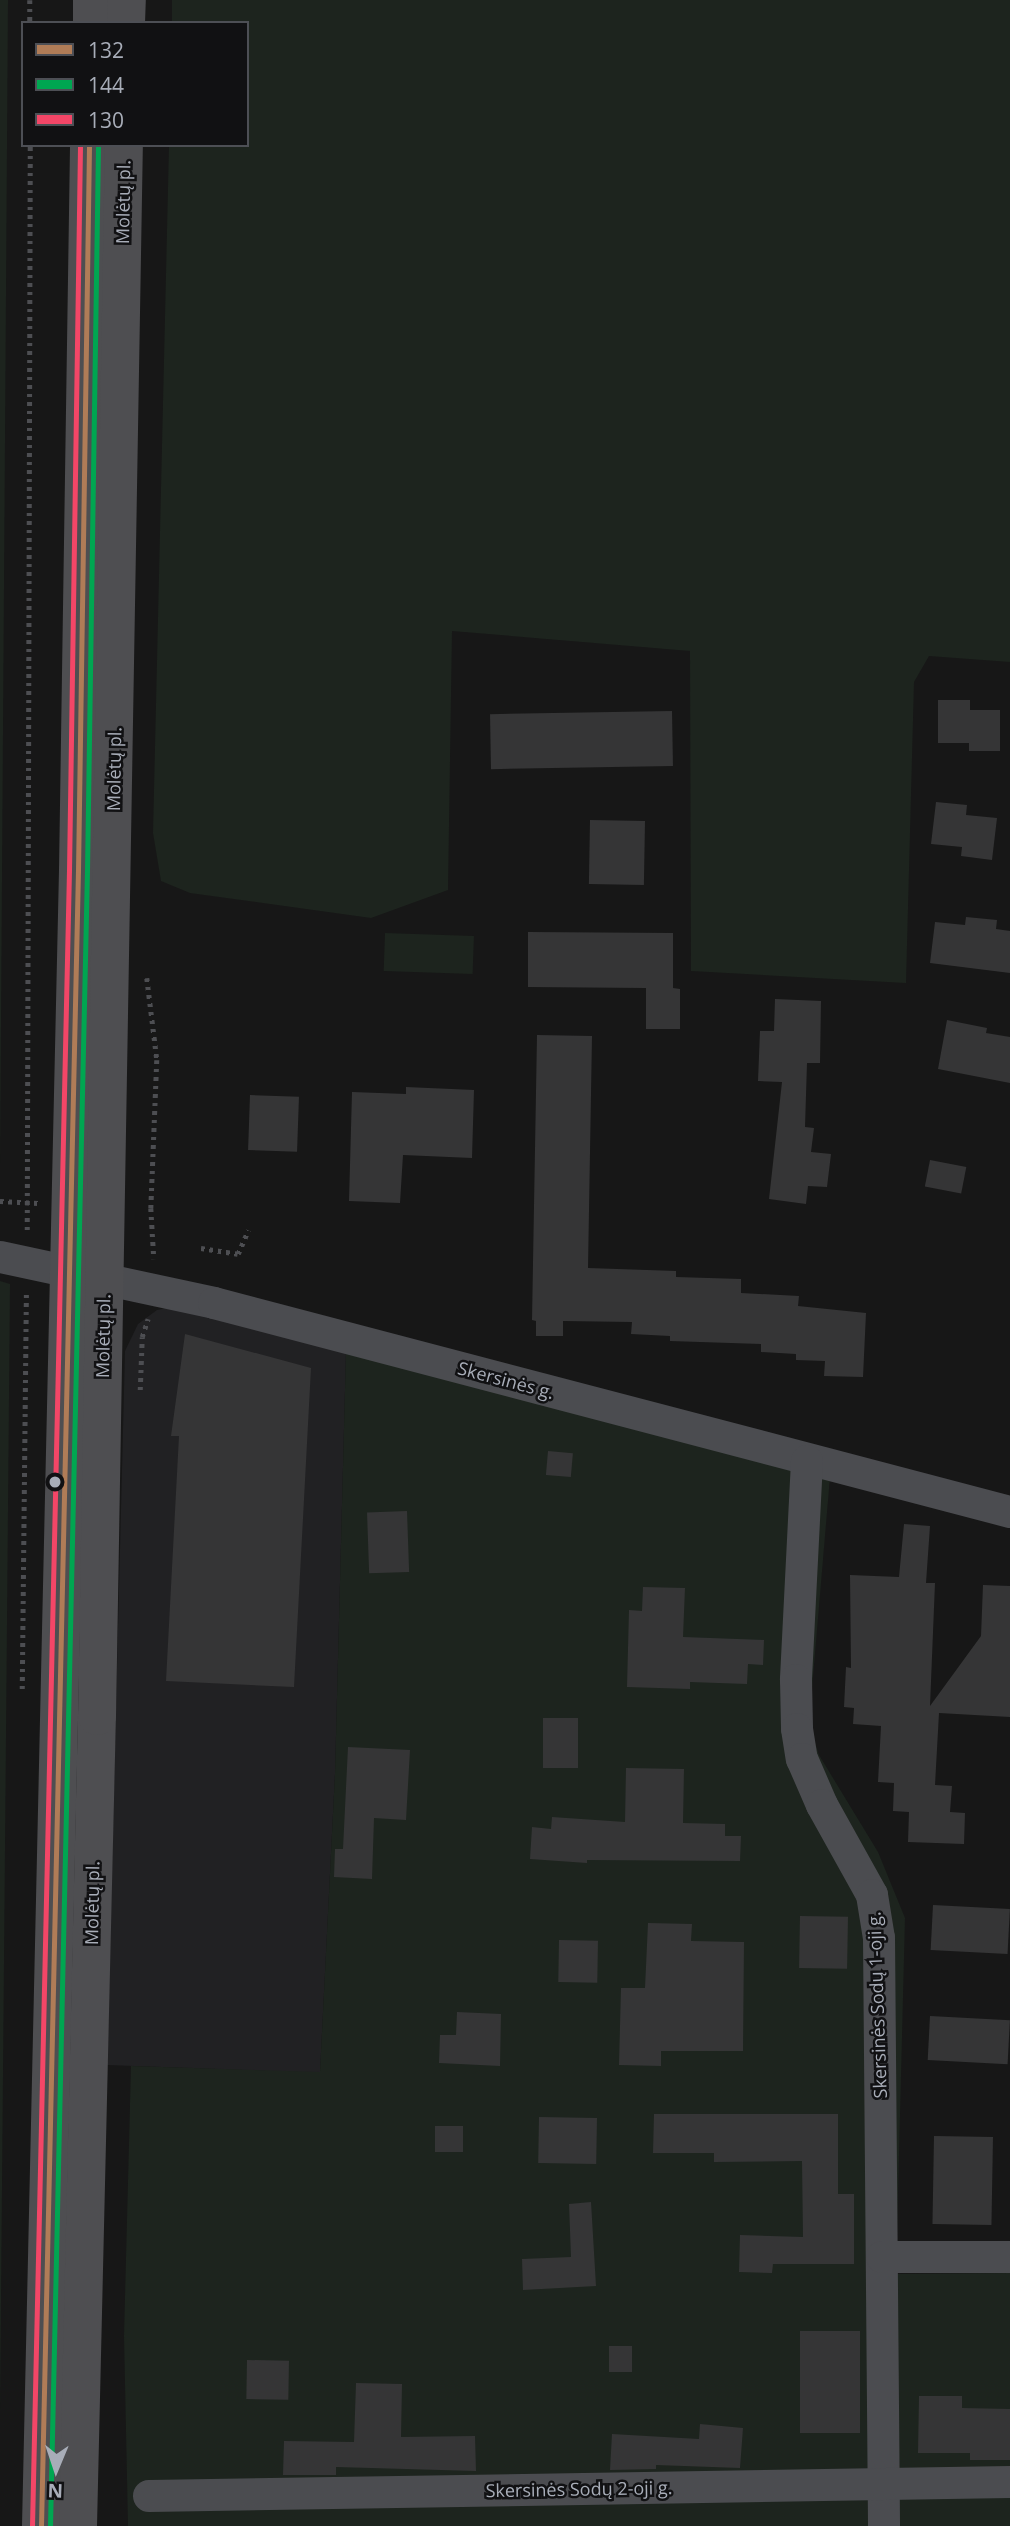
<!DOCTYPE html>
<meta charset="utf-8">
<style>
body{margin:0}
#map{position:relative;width:1010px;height:2526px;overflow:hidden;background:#171717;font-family:"Open Sans",sans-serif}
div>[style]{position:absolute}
.built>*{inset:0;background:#212123}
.green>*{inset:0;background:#1d241e;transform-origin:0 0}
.building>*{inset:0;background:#353536;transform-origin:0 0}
.path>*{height:4.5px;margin-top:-2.25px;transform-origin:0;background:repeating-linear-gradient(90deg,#4d4e52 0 3.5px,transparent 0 8.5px)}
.street>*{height:32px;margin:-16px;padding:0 16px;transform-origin:16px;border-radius:16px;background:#4b4c50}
.highway>*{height:38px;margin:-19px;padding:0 19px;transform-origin:19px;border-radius:19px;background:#4e4e51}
.bus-1>*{height:5px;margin:-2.5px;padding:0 2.5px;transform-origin:2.5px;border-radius:2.5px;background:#b07c57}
.bus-2>*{height:5px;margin:-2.5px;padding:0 2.5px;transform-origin:2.5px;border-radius:2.5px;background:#00a651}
.bus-3>*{height:5px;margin:-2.5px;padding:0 2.5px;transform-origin:2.5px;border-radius:2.5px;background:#f34667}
.dots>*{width:19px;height:19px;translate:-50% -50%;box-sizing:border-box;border:4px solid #111113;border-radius:50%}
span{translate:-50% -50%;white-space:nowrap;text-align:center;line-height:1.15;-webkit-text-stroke:5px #111113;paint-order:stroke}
.street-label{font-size:18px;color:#a8adb8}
.legend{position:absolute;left:21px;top:21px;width:228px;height:126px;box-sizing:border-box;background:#111113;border:2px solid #4d4f55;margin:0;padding:9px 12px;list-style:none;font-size:21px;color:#a8adb8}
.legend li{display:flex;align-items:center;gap:14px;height:35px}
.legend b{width:35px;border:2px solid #4d4f55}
.north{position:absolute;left:21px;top:2435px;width:70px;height:70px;-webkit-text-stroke:5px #111113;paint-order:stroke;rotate:182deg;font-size:19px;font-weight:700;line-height:28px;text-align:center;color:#a8adb8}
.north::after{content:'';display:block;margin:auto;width:24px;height:32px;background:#a8adb8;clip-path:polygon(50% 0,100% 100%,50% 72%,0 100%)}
</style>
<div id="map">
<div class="built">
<div style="clip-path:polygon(171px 1307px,346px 1352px,335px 1774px,320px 2073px,107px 2065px,125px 1351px,138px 1324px,157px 1310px)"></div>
</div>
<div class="green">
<div style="clip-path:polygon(0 0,8px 0,0 1170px)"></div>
<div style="clip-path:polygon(172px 0,1010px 0,1010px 662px,929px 656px,914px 682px,906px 983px,691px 971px,690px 651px,452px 631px,448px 890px,371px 918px,190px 893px,161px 881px,153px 833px,169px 145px,247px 145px,247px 23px,172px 23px)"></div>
<div style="left:385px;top:933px;width:89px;height:38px;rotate:2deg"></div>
<div style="clip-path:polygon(0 1281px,10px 1284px,0 2413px)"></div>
<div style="clip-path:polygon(346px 1352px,830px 1477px,809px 1724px,819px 1755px,878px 1852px,905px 1918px,896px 2274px,1010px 2273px,1010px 2526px,128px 2526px,124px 2336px,131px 2066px,320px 2072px,335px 1774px)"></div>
</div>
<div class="building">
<div style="clip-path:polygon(938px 700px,970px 700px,970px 710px,1000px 710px,1000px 751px,969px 751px,969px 743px,938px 743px)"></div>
<div style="left:672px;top:711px;width:55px;height:182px;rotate:89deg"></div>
<div style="clip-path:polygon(936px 802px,967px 805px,966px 815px,997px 818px,992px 860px,961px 856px,962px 847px,931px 844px)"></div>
<div style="left:645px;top:821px;width:64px;height:55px;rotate:91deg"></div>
<div style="clip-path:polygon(966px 917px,997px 920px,996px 929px,1010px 931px,1010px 973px,930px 963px,935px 922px,965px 925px)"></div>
<div style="clip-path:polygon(528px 932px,673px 933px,673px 988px,680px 989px,680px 1029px,646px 1029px,646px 988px,528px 987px)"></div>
<div style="clip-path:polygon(775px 999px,821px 1001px,820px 1063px,807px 1063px,805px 1127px,814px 1128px,811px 1152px,831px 1154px,827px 1187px,808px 1186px,806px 1204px,769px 1199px,782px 1082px,758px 1081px,760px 1031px,774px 1031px)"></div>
<div style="clip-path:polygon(947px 1020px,987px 1028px,986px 1033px,1010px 1037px,1010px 1083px,938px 1069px)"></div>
<div style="clip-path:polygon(537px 1035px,592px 1036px,588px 1268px,676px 1271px,676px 1277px,741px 1279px,741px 1293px,799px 1296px,798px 1306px,866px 1313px,863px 1377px,824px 1376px,825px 1361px,796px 1360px,796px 1354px,761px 1352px,761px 1344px,670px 1341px,670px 1336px,631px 1334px,632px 1322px,563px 1321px,563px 1336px,536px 1336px,536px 1321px,532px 1320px)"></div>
<div style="clip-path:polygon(406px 1087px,474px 1090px,472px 1158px,403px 1155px,400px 1203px,349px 1201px,352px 1092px,406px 1094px)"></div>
<div style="left:250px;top:1095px;width:49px;height:55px;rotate:2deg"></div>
<div style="left:930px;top:1160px;width:37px;height:27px;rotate:11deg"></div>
<div style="clip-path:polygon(185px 1334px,311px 1368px,294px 1687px,166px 1681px,179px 1436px,171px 1436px)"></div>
<div style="left:548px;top:1451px;width:25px;height:24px;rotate:5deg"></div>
<div style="left:407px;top:1511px;width:61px;height:40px;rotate:88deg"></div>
<div style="clip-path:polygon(904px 1524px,930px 1526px,926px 1583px,935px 1583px,930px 1706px,981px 1636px,983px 1585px,1010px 1586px,1010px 1717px,939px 1713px,935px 1785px,952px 1786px,950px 1812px,965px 1813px,964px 1844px,908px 1842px,909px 1812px,893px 1811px,894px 1783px,878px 1782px,881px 1726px,853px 1724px,854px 1708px,844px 1707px,846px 1667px,851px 1668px,850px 1575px,899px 1577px)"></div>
<div style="clip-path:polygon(643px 1587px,685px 1588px,683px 1637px,764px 1640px,763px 1665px,748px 1664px,747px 1684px,690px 1682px,690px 1689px,627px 1687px,629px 1610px,642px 1611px)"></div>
<div style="left:543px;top:1718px;width:35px;height:50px"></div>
<div style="clip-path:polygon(348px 1747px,410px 1750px,406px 1820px,374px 1818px,372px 1879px,334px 1877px,335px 1849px,343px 1849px)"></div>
<div style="clip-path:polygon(626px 1768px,684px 1769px,683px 1823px,725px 1824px,725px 1836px,741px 1836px,740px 1861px,587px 1860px,587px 1863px,530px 1859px,532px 1827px,551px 1829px,552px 1817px,625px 1822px)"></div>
<div style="left:933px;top:1905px;width:77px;height:45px;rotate:3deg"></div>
<div style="left:800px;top:1916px;width:48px;height:52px;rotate:1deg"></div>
<div style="clip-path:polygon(648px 1923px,692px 1924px,691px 1941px,744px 1942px,743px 2051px,661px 2051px,661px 2066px,619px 2065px,621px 1988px,645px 1988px)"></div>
<div style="left:559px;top:1940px;width:39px;height:42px;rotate:1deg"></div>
<div style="clip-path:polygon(457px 2012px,501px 2014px,500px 2066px,439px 2063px,440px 2035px,456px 2035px)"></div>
<div style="left:930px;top:2016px;width:80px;height:44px;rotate:3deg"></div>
<div style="clip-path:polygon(654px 2114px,838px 2114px,838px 2194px,854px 2194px,854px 2264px,773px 2264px,772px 2273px,739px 2272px,740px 2235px,803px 2237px,802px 2161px,714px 2162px,714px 2153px,653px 2153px)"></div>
<div style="left:539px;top:2117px;width:58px;height:46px;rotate:1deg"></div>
<div style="left:435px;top:2126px;width:28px;height:26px"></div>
<div style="left:934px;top:2136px;width:59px;height:88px;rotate:1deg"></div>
<div style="clip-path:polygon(591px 2202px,596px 2286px,523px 2290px,522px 2259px,571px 2257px,569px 2204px)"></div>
<div style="left:800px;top:2331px;width:60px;height:102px"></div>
<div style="left:609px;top:2346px;width:23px;height:26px"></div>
<div style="left:247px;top:2360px;width:42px;height:39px;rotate:1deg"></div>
<div style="clip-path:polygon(356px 2383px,402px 2384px,401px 2437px,475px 2436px,476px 2471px,336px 2467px,336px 2475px,283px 2475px,284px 2441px,354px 2442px)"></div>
<div style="clip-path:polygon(919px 2396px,962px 2396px,962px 2408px,1010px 2409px,1010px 2460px,970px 2460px,970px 2453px,918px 2453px)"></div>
<div style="clip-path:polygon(700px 2424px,743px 2428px,740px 2468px,656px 2465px,656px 2469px,610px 2470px,612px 2434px,699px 2439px)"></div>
</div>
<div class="path">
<div style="left:30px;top:0;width:23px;rotate:90deg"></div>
<div style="left:147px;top:978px;width:83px;rotate:83deg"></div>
<div style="left:157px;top:1060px;width:148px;rotate:92.3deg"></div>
<div style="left:151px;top:1208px;width:51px;rotate:86.6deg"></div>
<div style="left:0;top:1201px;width:38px;rotate:3deg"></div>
<div style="left:27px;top:1230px;width:1085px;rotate:-89.84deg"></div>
<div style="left:201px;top:1248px;width:37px;rotate:9deg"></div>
<div style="left:238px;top:1254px;width:26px;rotate:-67deg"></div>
<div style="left:140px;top:1390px;width:53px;rotate:-87.8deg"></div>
<div style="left:142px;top:1337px;width:19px;rotate:-72deg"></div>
<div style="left:22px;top:1689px;width:397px;rotate:-89.4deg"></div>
</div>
<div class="street">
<div style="left:0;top:1257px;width:219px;rotate:12.1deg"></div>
<div style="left:214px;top:1303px;width:823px;rotate:14.71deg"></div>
<div style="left:807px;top:1461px;width:219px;rotate:92.9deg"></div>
<div style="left:796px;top:1680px;width:49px;rotate:88.8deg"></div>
<div style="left:797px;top:1729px;width:30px;rotate:81deg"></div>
<div style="left:802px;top:1759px;width:50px;rotate:66.5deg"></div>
<div style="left:822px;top:1805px;width:103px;rotate:60.9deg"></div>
<div style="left:872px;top:1895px;width:44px;rotate:80.8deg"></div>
<div style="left:879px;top:1938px;width:588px;rotate:89.51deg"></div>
<div style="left:882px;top:2257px;width:128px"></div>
<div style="left:149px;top:2496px;width:861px;rotate:-0.93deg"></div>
</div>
<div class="highway">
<div style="left:92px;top:23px;width:23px;rotate:-90deg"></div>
<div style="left:126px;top:23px;width:23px;rotate:-88deg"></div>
<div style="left:41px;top:2526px;width:1655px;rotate:-88.72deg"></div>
<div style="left:78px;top:871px;width:726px;rotate:-89.13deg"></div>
<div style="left:78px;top:2526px;width:810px;rotate:-88.66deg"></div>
<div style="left:97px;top:1716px;width:1571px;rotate:-89.02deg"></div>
</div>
<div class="bus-1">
<div style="left:41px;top:2526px;width:1655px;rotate:-88.72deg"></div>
<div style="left:78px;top:871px;width:726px;rotate:-89.13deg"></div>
</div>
<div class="bus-2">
<div style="left:50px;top:2526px;width:1655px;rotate:-88.72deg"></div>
<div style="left:87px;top:871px;width:726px;rotate:-89.13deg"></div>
</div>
<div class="bus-3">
<div style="left:32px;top:2526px;width:1655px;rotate:-88.72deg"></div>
<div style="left:69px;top:871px;width:726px;rotate:-89.13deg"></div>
</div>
<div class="dots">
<div style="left:55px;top:1482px;background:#a8adb8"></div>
</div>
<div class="street-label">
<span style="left:123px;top:202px;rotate:-89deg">Molėtų pl.</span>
<span style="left:114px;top:769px;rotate:-89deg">Molėtų pl.</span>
<span style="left:103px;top:1336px;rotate:-89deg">Molėtų pl.</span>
<span style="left:506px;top:1380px;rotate:15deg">Skersinės g.</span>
<span style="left:92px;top:1903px;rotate:-89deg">Molėtų pl.</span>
<span style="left:877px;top:2005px;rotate:-92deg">Skersinės Sodų 1-oji g.</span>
<span style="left:579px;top:2489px;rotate:-1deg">Skersinės Sodų 2-oji g.</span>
</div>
<ul class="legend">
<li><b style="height:9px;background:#b07c57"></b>132</li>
<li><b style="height:9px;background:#00a651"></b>144</li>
<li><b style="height:9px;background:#f34667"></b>130</li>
</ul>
<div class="north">N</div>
</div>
